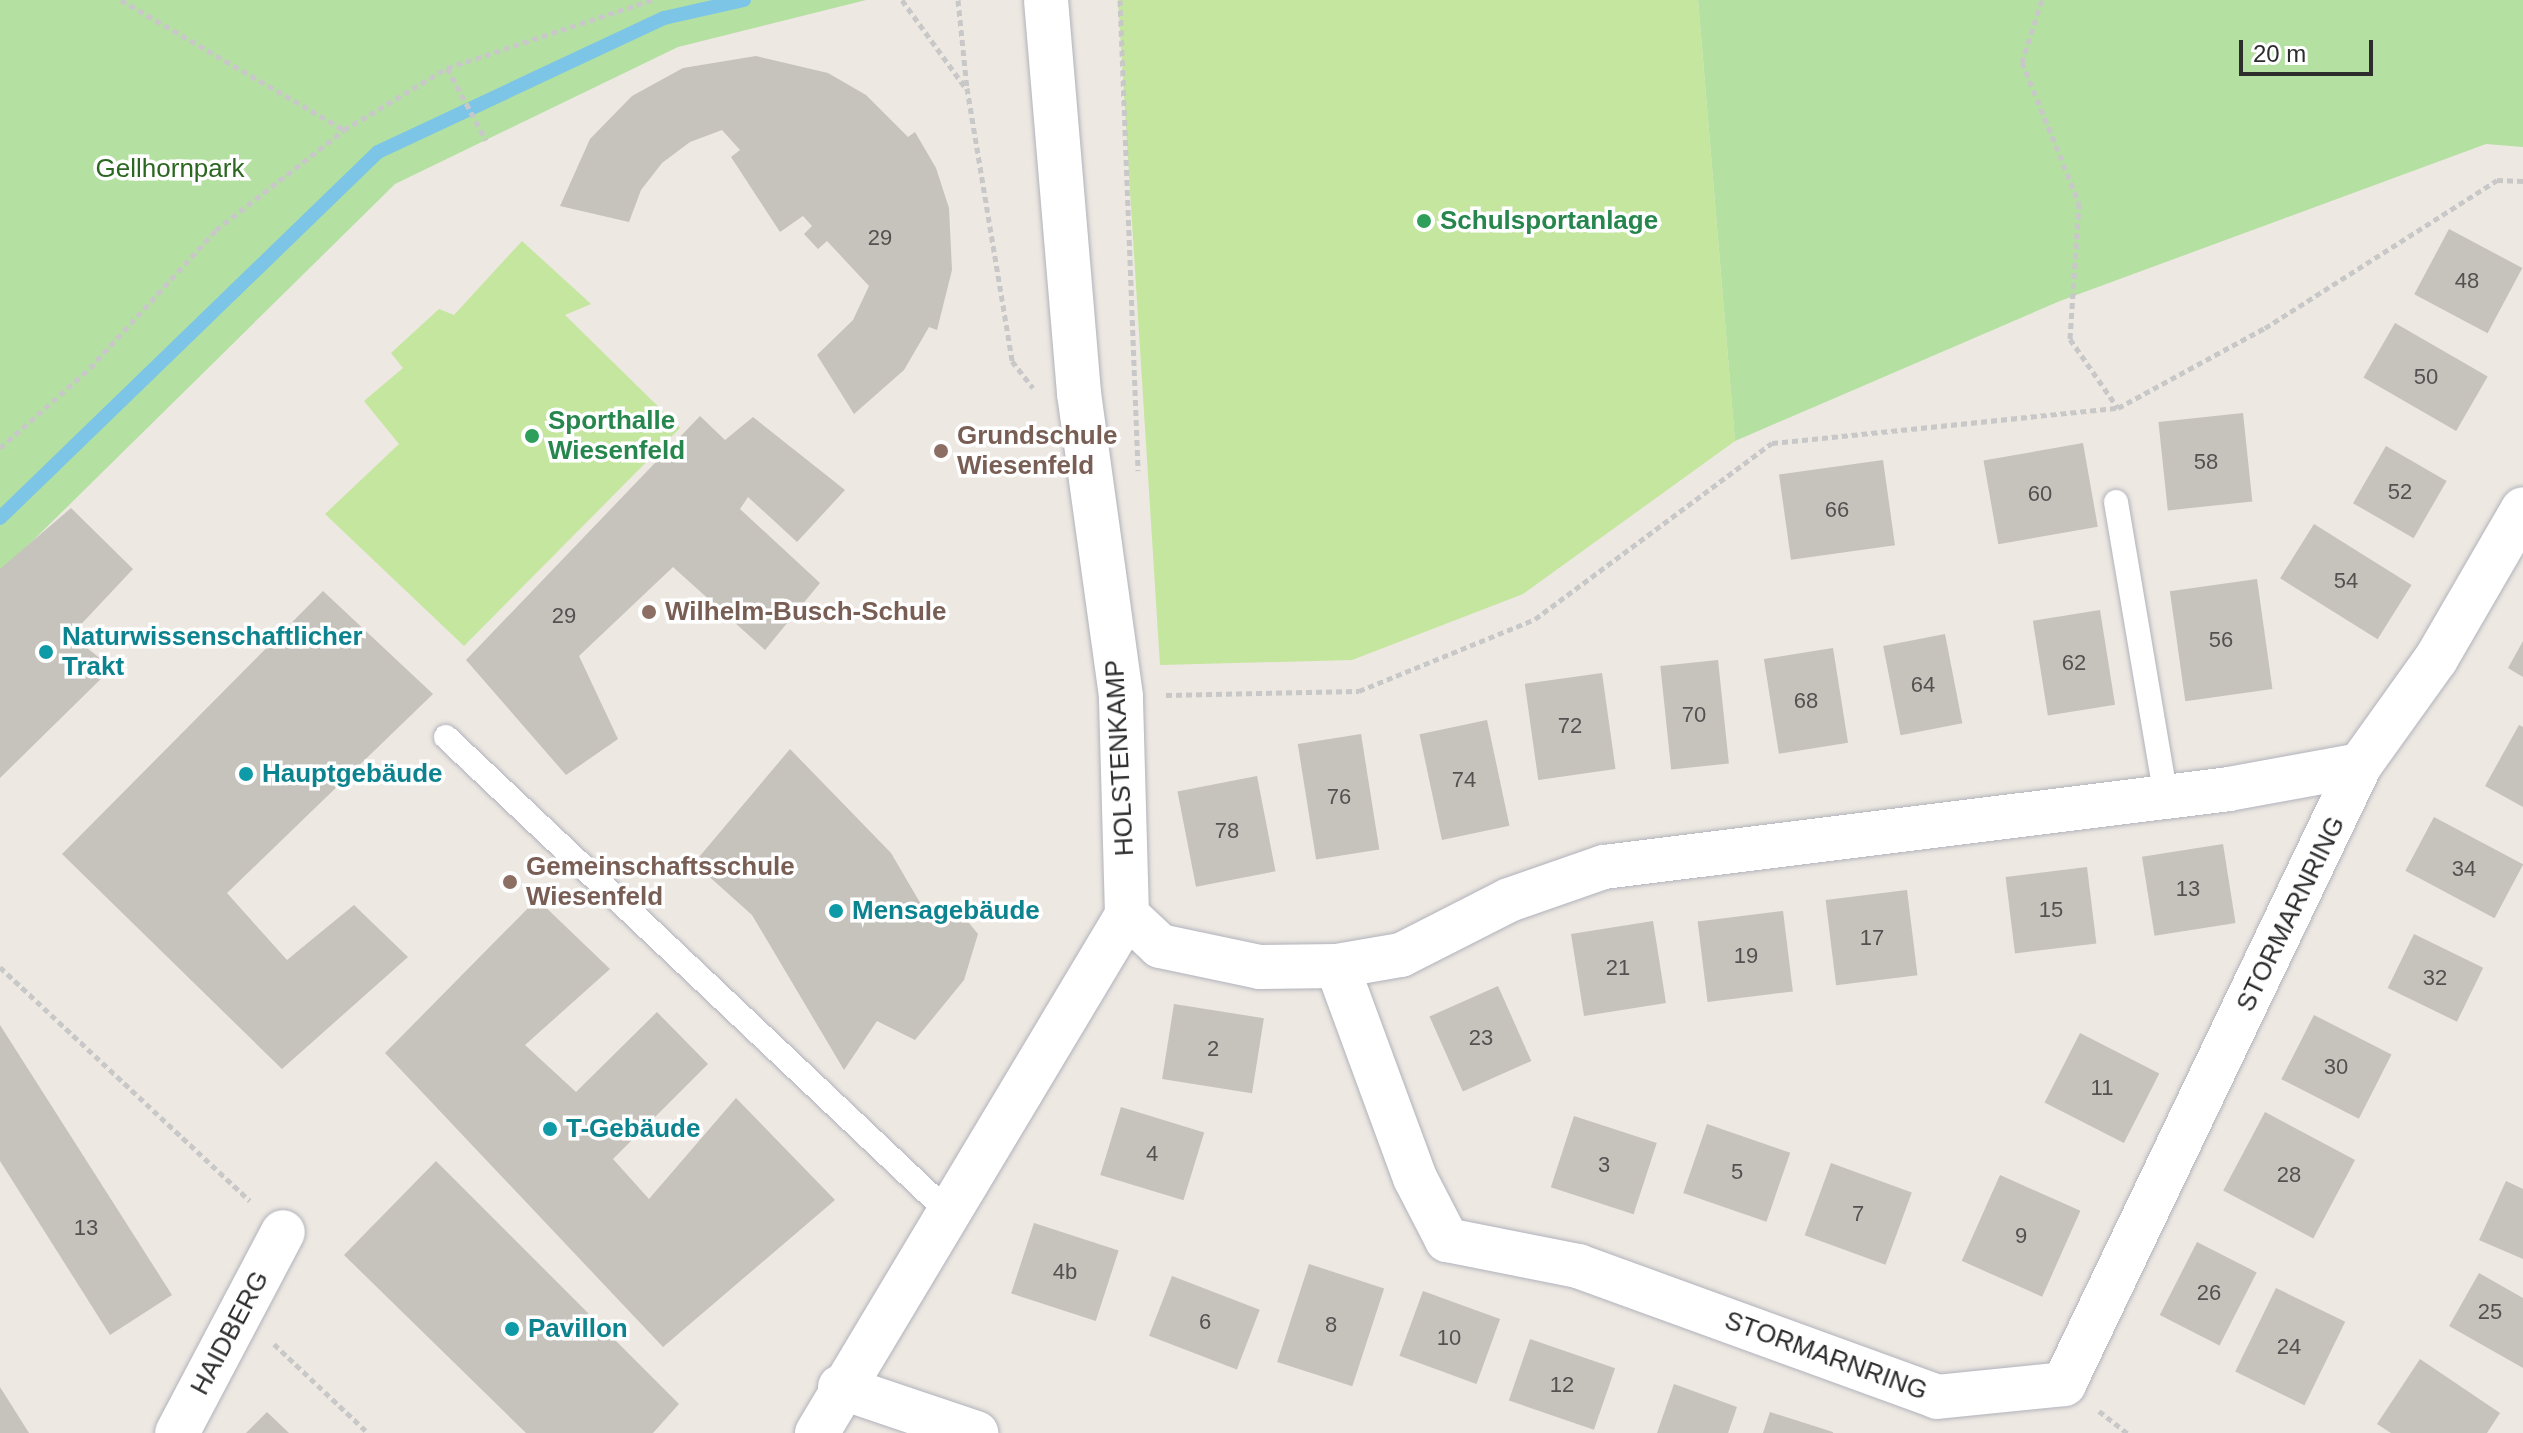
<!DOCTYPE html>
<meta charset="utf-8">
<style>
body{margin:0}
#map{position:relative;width:2523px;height:1433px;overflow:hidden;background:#ede8e1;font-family:Arial,sans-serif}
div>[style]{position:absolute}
.green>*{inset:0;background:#b4e0a1}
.pitch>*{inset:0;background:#c4e69e}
.stream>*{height:14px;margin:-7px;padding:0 7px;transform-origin:7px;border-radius:7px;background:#7cc5e7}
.building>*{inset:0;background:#c6c2bc;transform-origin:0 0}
.path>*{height:5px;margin-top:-2.5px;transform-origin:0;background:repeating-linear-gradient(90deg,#c8c8c8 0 6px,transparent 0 10px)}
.roads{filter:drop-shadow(0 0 2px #b1b2bc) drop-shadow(0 0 2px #b1b2bc)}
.lane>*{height:24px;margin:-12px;padding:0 12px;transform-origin:12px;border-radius:12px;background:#fff}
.street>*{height:44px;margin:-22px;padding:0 22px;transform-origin:22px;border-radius:22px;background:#fff}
.dots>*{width:22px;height:22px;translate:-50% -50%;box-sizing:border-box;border:4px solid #fff;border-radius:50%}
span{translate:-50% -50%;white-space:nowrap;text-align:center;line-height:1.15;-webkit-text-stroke:7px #fff;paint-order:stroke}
.number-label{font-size:22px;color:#535251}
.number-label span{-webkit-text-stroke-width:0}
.park-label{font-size:26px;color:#2b6720}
.leisure-label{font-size:26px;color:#27864d;font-weight:700}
.left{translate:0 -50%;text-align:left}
.education-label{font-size:26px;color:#785e54;font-weight:700}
.culture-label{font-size:26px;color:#0d838f;font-weight:700}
.street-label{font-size:26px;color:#2d2d2d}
.scale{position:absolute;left:2239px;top:40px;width:134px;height:36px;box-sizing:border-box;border:4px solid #2d2d2d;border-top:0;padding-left:10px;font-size:24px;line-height:28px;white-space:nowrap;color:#2d2d2d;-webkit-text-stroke:6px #fff;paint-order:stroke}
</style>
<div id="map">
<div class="green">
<div style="clip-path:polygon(0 0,866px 0,678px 47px,395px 184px,0 573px)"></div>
<div style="clip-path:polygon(1698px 0,2523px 0,2523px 147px,2486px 144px,2060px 301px,1735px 441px)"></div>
</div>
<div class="pitch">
<div style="clip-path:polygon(1118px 0,1698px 0,1735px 441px,1523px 594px,1352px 660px,1160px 665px)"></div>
<div style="clip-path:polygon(522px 241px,591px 304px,565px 315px,680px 428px,464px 646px,325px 514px,399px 444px,364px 401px,403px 368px,391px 353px,439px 309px,454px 315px)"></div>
</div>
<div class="stream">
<div style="left:0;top:518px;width:526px;rotate:-44.08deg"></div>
<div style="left:378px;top:152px;width:316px;rotate:-25.1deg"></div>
<div style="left:664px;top:18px;width:82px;rotate:-12.7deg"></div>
</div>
<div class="building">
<div style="clip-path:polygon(756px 56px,828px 73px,866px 95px,908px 137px,915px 132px,936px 168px,949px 208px,952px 270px,937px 330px,929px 327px,904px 370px,854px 414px,817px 355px,853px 320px,869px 286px,827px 241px,818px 249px,804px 234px,812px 226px,803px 216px,780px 232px,731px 157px,740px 150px,722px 130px,690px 142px,662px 163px,641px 190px,629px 222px,560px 206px,590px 139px,632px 96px,683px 68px)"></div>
<div style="left:2449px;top:229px;width:83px;height:74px;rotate:28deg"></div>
<div style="left:2395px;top:323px;width:107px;height:63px;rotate:30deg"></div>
<div style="left:2243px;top:413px;width:89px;height:85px;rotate:84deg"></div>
<div style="clip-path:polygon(700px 416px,725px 440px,753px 417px,845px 490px,797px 542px,748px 497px,740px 509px,820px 583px,765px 650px,673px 567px,579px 656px,618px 739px,566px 775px,466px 660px)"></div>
<div style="left:2083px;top:443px;width:85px;height:101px;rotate:80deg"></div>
<div style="left:2386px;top:446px;width:70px;height:66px;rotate:30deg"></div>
<div style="left:1883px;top:460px;width:86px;height:105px;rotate:82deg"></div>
<div style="clip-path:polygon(71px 508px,133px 569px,71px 635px,112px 668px,0 778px,0 569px)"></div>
<div style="left:2314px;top:524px;width:115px;height:64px;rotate:32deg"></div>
<div style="left:2257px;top:579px;width:111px;height:88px;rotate:82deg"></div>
<div style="clip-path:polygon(323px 591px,433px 694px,227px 893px,287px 960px,354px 905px,408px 957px,282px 1069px,62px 854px)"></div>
<div style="left:2100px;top:610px;width:96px;height:68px;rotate:81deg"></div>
<div style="left:1945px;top:634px;width:91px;height:63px;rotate:79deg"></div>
<div style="clip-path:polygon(2523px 641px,2523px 677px,2508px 668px)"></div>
<div style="left:1833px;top:648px;width:96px;height:70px;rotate:81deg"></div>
<div style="left:1718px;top:660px;width:104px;height:58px;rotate:84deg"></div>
<div style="left:1602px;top:673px;width:97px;height:78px;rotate:82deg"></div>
<div style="left:1487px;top:720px;width:108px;height:69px;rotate:78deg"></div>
<div style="clip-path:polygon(2519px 725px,2523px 727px,2523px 807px,2485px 786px)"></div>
<div style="left:1361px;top:734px;width:117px;height:64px;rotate:81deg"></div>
<div style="clip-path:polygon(790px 749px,891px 853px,929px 918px,956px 907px,978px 934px,964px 980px,915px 1040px,877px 1021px,844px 1070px,752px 915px,694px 863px)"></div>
<div style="left:1257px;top:776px;width:97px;height:81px;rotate:79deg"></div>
<div style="left:2434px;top:817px;width:101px;height:61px;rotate:28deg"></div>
<div style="left:2223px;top:844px;width:80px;height:82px;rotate:81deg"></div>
<div style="left:2087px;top:867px;width:77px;height:82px;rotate:83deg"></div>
<div style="left:1907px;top:890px;width:86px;height:82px;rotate:83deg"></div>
<div style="clip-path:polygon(537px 899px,610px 969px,525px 1045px,576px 1092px,657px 1012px,708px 1064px,613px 1159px,649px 1199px,736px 1098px,835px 1200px,663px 1347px,385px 1053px)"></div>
<div style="left:1783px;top:911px;width:81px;height:86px;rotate:83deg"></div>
<div style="left:1653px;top:921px;width:83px;height:83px;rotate:81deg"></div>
<div style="left:2414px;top:934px;width:77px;height:60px;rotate:26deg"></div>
<div style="left:1498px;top:986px;width:82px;height:75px;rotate:66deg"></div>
<div style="left:1174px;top:1004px;width:91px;height:76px;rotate:9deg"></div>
<div style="left:2314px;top:1015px;width:87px;height:72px;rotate:27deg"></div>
<div style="clip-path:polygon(0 1025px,172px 1295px,110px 1335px,0 1161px)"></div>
<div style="left:2080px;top:1033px;width:89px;height:78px;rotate:27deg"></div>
<div style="left:1121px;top:1107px;width:87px;height:71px;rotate:17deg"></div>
<div style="left:2265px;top:1112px;width:102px;height:89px;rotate:28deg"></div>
<div style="left:1574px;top:1116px;width:87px;height:75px;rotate:18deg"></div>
<div style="left:1707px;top:1124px;width:88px;height:73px;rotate:19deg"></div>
<div style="clip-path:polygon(436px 1161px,679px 1404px,653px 1433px,526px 1433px,344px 1255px)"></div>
<div style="left:1831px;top:1163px;width:86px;height:77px;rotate:20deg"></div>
<div style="left:2000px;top:1175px;width:88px;height:94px;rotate:24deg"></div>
<div style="clip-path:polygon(2506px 1181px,2523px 1189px,2523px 1259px,2479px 1240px)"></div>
<div style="left:1034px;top:1223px;width:89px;height:74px;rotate:18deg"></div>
<div style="left:2197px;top:1242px;width:67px;height:82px;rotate:27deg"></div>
<div style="left:1309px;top:1264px;width:79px;height:103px;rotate:18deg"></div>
<div style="clip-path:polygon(2479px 1273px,2523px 1298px,2523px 1368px,2449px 1326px)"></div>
<div style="left:1172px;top:1276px;width:94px;height:64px;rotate:21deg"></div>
<div style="left:2276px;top:1288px;width:77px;height:93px;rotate:26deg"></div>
<div style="left:1423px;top:1291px;width:82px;height:69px;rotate:20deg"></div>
<div style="left:1530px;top:1339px;width:90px;height:65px;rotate:19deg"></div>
<div style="clip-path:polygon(2420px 1359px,2500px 1413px,2487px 1433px,2391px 1433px,2377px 1424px)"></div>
<div style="clip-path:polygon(1674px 1384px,1737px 1407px,1728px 1433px,1657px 1433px)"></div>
<div style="clip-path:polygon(0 1387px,29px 1433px,0 1433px)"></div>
<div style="clip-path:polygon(267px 1412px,289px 1433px,246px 1433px)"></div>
<div style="clip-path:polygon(1770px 1412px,1833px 1432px,1833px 1433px,1763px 1433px)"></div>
</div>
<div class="path">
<div style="left:121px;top:0;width:258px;rotate:30.2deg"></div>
<div style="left:902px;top:0;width:107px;rotate:54.1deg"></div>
<div style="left:958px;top:0;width:88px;rotate:84.2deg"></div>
<div style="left:967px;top:88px;width:277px;rotate:80.6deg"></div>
<div style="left:1012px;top:361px;width:34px;rotate:52deg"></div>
<div style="left:1120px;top:0;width:471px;rotate:87.8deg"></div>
<div style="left:2042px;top:0;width:65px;rotate:107.9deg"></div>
<div style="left:2022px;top:62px;width:152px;rotate:68deg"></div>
<div style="left:2079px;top:203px;width:136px;rotate:93.8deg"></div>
<div style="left:2070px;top:339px;width:84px;rotate:55.2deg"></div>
<div style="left:447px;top:68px;width:82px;rotate:61.6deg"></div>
<div style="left:0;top:448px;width:120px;rotate:-41.6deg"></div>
<div style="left:90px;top:368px;width:187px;rotate:-47.6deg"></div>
<div style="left:216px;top:230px;width:162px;rotate:-38deg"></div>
<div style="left:344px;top:130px;width:120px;rotate:-31deg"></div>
<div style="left:447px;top:68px;width:216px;rotate:-18.4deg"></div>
<div style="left:1166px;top:695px;width:193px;rotate:-1.2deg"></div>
<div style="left:1359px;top:691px;width:190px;rotate:-22.2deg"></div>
<div style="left:1535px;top:619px;width:295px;rotate:-36.6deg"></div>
<div style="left:1772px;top:443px;width:348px;rotate:-5.8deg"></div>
<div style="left:2118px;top:408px;width:167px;rotate:-28.6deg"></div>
<div style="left:2265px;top:328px;width:275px;rotate:-32.5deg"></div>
<div style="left:2497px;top:180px;width:26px;rotate:2deg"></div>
<div style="left:0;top:967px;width:342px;rotate:43.1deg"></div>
<div style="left:274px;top:1344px;width:129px;rotate:43.4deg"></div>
<div style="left:2099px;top:1411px;width:36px;rotate:38deg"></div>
</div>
<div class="roads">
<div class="lane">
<div style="left:2116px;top:502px;width:299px;rotate:80.4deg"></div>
<div style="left:446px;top:737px;width:690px;rotate:43.41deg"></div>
</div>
<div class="street">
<div style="left:1127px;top:915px;width:45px;rotate:43.2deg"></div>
<div style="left:1160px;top:946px;width:102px;rotate:11.9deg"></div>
<div style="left:1260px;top:967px;width:77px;rotate:-0.7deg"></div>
<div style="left:1337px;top:966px;width:65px;rotate:-9.8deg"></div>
<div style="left:1401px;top:955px;width:121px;rotate:-27deg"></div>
<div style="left:1509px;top:900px;width:101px;rotate:-19.2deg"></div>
<div style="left:1604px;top:867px;width:630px;rotate:-7.11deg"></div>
<div style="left:2229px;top:789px;width:133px;rotate:-10.4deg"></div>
<div style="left:2360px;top:765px;width:130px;rotate:-54.4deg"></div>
<div style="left:2436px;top:659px;width:173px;rotate:-59.9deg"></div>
<div style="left:1337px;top:966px;width:226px;rotate:69.8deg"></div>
<div style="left:1415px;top:1178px;width:70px;rotate:62.7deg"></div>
<div style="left:1447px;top:1240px;width:134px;rotate:11.2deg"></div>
<div style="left:1578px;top:1266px;width:382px;rotate:20deg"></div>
<div style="left:1937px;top:1397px;width:128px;rotate:-5.8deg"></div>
<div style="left:2064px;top:1384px;width:686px;rotate:-64.44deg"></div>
<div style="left:840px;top:1387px;width:144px;rotate:18.7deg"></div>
<div style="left:177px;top:1433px;width:227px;rotate:-62.2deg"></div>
<div style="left:817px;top:1433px;width:604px;rotate:-59.1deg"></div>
<div style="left:1127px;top:915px;width:219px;rotate:-91.6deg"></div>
<div style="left:1121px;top:696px;width:306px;rotate:-97.9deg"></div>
<div style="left:1079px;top:393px;width:394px;rotate:-94.8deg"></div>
</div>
</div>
<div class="dots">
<div style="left:1424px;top:221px;background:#2e9e5b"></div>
<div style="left:532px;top:436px;background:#2e9e5b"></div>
<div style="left:941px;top:451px;background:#8d6e63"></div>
<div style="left:649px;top:612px;background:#8d6e63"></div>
<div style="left:46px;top:652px;background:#0f9aa8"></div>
<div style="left:246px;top:774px;background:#0f9aa8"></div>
<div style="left:510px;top:882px;background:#8d6e63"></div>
<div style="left:836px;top:911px;background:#0f9aa8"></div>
<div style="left:550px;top:1129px;background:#0f9aa8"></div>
<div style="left:512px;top:1329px;background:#0f9aa8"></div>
</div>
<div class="number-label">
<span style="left:880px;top:238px">29</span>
<span style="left:2467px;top:281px">48</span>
<span style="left:2426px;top:377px">50</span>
<span style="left:2206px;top:462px">58</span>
<span style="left:2400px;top:492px">52</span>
<span style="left:2040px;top:494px">60</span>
<span style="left:1837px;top:510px">66</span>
<span style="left:2346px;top:581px">54</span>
<span style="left:564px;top:616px">29</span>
<span style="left:2221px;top:640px">56</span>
<span style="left:2074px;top:663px">62</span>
<span style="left:1923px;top:685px">64</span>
<span style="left:1806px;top:701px">68</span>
<span style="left:1694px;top:715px">70</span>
<span style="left:1570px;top:726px">72</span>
<span style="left:1464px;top:780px">74</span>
<span style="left:1339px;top:797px">76</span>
<span style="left:1227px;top:831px">78</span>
<span style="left:2464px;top:869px">34</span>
<span style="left:2188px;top:889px">13</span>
<span style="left:2051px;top:910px">15</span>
<span style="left:1872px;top:938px">17</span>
<span style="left:1746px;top:956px">19</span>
<span style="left:1618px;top:968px">21</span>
<span style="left:2435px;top:978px">32</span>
<span style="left:1481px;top:1038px">23</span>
<span style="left:1213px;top:1049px">2</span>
<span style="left:2336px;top:1067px">30</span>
<span style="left:2102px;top:1088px">11</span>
<span style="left:1152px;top:1154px">4</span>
<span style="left:1604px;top:1165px">3</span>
<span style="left:1737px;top:1172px">5</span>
<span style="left:2289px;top:1175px">28</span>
<span style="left:1858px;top:1214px">7</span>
<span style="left:86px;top:1228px">13</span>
<span style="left:2021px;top:1236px">9</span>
<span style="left:1065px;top:1272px">4b</span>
<span style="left:2209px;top:1293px">26</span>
<span style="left:2490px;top:1312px">25</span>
<span style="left:1205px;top:1322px">6</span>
<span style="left:1331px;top:1325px">8</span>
<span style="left:1449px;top:1338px">10</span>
<span style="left:2289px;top:1347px">24</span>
<span style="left:1562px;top:1385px">12</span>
</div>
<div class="park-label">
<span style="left:170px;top:169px">Gellhornpark</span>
</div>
<div class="leisure-label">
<span class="left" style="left:1440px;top:221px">Schulsportanlage</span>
<span class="left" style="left:548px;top:436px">Sporthalle<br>Wiesenfeld</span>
</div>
<div class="education-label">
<span class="left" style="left:957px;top:451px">Grundschule<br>Wiesenfeld</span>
<span class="left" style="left:665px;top:612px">Wilhelm-Busch-Schule</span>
<span class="left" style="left:526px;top:882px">Gemeinschaftsschule<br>Wiesenfeld</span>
</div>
<div class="culture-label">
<span class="left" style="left:62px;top:652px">Naturwissenschaftlicher<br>Trakt</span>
<span class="left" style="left:262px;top:774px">Hauptgebäude</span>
<span class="left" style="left:852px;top:911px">Mensagebäude</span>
<span class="left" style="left:566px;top:1129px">T-Gebäude</span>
<span class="left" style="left:528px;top:1329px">Pavillon</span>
</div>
<div class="street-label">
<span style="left:1120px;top:758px;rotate:-93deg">HOLSTENKAMP</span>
<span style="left:2291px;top:914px;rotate:-64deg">STORMARNRING</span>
<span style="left:230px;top:1333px;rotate:-62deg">HAIDBERG</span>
<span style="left:1826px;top:1356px;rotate:20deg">STORMARNRING</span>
</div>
<div class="scale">20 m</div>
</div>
